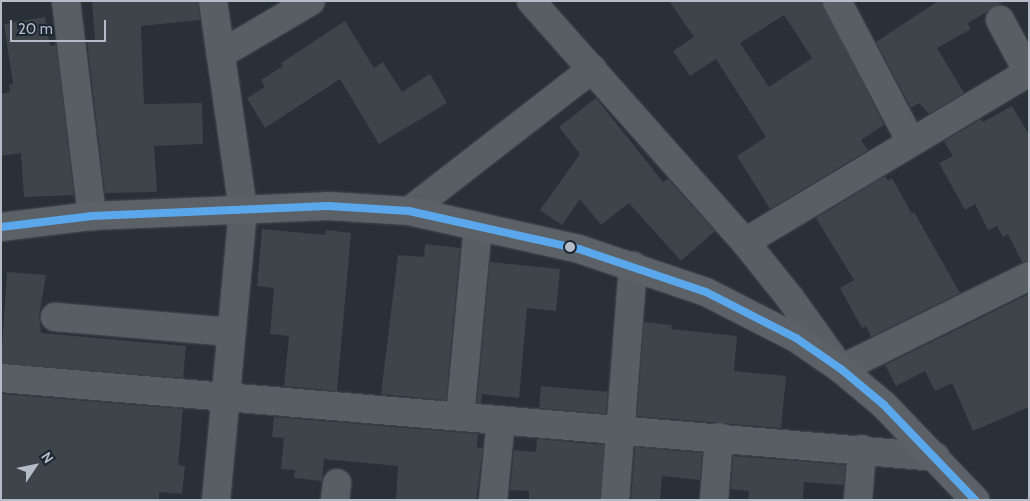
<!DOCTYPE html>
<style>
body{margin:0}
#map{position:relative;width:1030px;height:501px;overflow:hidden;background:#293037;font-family:Cabin,sans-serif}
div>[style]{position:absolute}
.building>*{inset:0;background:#3e444a;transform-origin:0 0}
.roads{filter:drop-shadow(0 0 1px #474c52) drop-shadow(0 0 1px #474c52)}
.minor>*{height:28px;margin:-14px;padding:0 14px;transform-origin:14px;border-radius:14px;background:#595e65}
.major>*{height:28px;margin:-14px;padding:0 14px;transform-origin:14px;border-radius:14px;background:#5b6167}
.bus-1>*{height:8px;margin:-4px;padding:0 4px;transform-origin:4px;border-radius:4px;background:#5aa8eb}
.dots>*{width:14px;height:14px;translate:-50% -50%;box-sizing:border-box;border:2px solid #1c2632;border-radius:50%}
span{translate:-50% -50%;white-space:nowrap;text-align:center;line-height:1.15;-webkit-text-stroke:4.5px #1c2632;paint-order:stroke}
.frame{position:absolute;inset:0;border:2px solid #b3bcc8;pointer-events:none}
.north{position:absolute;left:10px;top:441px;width:50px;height:50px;-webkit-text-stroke:4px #1c2632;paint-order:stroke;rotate:56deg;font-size:14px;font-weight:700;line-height:20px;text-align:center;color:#b3bcc8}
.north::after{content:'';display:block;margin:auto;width:18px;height:22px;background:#b3bcc8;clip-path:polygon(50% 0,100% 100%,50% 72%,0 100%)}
.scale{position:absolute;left:10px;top:20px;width:96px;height:22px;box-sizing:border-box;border:2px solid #b3bcc8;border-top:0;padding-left:6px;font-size:15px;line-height:18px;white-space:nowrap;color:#b3bcc8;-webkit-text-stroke:4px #1c2632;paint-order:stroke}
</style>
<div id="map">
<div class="building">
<div style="clip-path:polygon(92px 1px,198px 1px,200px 20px,141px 26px,144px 104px,202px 103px,203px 144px,154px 146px,157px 192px,105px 193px,87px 41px,95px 39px)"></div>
<div style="clip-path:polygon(evenodd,669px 1px,822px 1px,884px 125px,861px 140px,868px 150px,770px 209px,737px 156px,766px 137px,716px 59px,690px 76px,673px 51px,694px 37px,669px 1px,784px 15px,812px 58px,769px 87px,740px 43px,784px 15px)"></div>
<div style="clip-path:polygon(938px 1px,1005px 1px,968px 23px,971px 29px,937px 48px,964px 93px,929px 114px,919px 103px,911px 108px,876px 42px)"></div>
<div style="clip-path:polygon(45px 17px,50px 46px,56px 45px,74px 195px,24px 197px,21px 153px,1px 156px,1px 94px,10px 92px,9px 85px,13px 84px,4px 24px)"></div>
<div style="clip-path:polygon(345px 21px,374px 68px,383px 62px,402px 92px,430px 74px,447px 103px,379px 144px,340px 79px,265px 128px,247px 98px,265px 87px,261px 80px,283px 66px,281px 63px)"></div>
<div style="clip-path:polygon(596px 98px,663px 182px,668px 179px,715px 231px,681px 261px,629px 203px,601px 225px,580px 199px,562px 225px,540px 210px,580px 154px,559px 127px)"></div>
<div style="clip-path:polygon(1012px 106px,1029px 135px,1029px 261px,1022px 262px,1008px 234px,1003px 237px,997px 226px,988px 230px,975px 204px,965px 210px,939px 163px,953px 156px,944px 141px,981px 119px,983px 122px)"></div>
<div style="clip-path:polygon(885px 176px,888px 181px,892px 178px,912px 214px,914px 212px,960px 293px,871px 337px,866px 326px,862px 328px,840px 288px,854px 280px,816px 218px)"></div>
<div style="clip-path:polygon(262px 229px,325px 235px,326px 230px,351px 233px,337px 391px,284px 386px,289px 336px,270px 334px,274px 288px,257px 286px)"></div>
<div style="clip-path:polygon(425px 244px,460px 248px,446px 400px,381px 394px,398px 255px,424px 257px)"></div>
<div style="clip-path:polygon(490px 262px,560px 269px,556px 311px,527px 308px,519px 398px,482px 394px,481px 403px,477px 403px)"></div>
<div style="clip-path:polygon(7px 272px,46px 275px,39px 316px,41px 333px,186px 346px,183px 378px,1px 363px)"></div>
<div style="clip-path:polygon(1029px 294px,1029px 407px,973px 431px,952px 383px,935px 391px,925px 371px,896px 386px,885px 365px)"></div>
<div style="clip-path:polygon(644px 322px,672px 325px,671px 329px,737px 336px,734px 371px,786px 376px,781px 428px,637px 416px)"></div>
<div style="left:541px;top:386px;width:67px;height:22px;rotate:5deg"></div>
<div style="clip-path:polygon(1px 394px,183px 409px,178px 465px,185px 466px,182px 494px,159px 492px,159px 500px,1px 500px)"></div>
<div style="clip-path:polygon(274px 417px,478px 434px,477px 447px,483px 448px,476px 500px,396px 500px,398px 466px,324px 459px,322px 481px,294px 478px,295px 470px,281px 469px,284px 438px,272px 437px)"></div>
<div style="clip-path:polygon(537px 439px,604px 445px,600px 500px,529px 500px,529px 491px,510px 490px,514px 450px,536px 452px)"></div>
<div style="clip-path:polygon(635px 447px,702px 453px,700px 480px,662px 476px,660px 500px,631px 500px)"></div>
<div style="clip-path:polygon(733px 456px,845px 465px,844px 485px,804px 482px,803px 500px,748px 500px,749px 491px,731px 489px)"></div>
</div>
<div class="roads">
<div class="minor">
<div style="left:66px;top:1px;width:217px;rotate:83.1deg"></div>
<div style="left:213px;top:1px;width:211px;rotate:81.8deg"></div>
<div style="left:243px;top:210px;width:291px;rotate:95.3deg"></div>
<div style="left:531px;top:1px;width:322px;rotate:48.4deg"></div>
<div style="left:745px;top:242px;width:72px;rotate:51.2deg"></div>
<div style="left:790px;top:298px;width:87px;rotate:54.3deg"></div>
<div style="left:841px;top:369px;width:210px;rotate:-26.3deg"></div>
<div style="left:837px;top:1px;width:159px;rotate:62.3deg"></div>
<div style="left:1000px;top:20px;width:59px;rotate:61.7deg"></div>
<div style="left:221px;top:54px;width:104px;rotate:-30.5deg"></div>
<div style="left:409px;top:211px;width:232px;rotate:-37.8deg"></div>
<div style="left:745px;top:242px;width:331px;rotate:-30.9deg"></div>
<div style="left:55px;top:317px;width:177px;rotate:4.9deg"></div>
<div style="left:1px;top:378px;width:938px;rotate:4.83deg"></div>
<div style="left:460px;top:416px;width:190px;rotate:-84.6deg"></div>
<div style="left:335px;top:500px;width:17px;rotate:-83deg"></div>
<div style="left:493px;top:500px;width:80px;rotate:-84.3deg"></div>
<div style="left:615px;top:500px;width:235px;rotate:-85.6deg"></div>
<div style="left:714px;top:500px;width:63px;rotate:-85.5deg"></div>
<div style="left:858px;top:500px;width:51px;rotate:-85.5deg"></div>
</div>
<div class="major">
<div style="left:1px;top:227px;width:92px;rotate:-6.9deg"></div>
<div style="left:92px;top:216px;width:236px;rotate:-2.4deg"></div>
<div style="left:328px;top:206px;width:81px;rotate:3.5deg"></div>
<div style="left:409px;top:211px;width:174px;rotate:12.6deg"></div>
<div style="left:579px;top:249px;width:134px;rotate:18.7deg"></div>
<div style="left:706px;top:292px;width:101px;rotate:27.1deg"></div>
<div style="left:796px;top:338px;width:55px;rotate:34.6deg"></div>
<div style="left:841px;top:369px;width:56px;rotate:39.9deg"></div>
<div style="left:884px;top:405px;width:132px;rotate:46.2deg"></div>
</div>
</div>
<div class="bus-1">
<div style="left:1px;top:227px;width:92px;rotate:-6.9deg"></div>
<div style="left:92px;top:216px;width:236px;rotate:-2.4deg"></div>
<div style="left:328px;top:206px;width:81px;rotate:3.5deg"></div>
<div style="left:409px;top:211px;width:174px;rotate:12.6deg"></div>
<div style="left:579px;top:249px;width:134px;rotate:18.7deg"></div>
<div style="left:706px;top:292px;width:101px;rotate:27.1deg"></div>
<div style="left:796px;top:338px;width:55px;rotate:34.6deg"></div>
<div style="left:841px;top:369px;width:56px;rotate:39.9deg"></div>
<div style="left:884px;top:405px;width:132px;rotate:46.2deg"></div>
</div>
<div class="dots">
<div style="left:570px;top:247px;background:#b3bcc8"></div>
</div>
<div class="frame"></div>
<div class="north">N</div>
<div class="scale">20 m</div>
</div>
